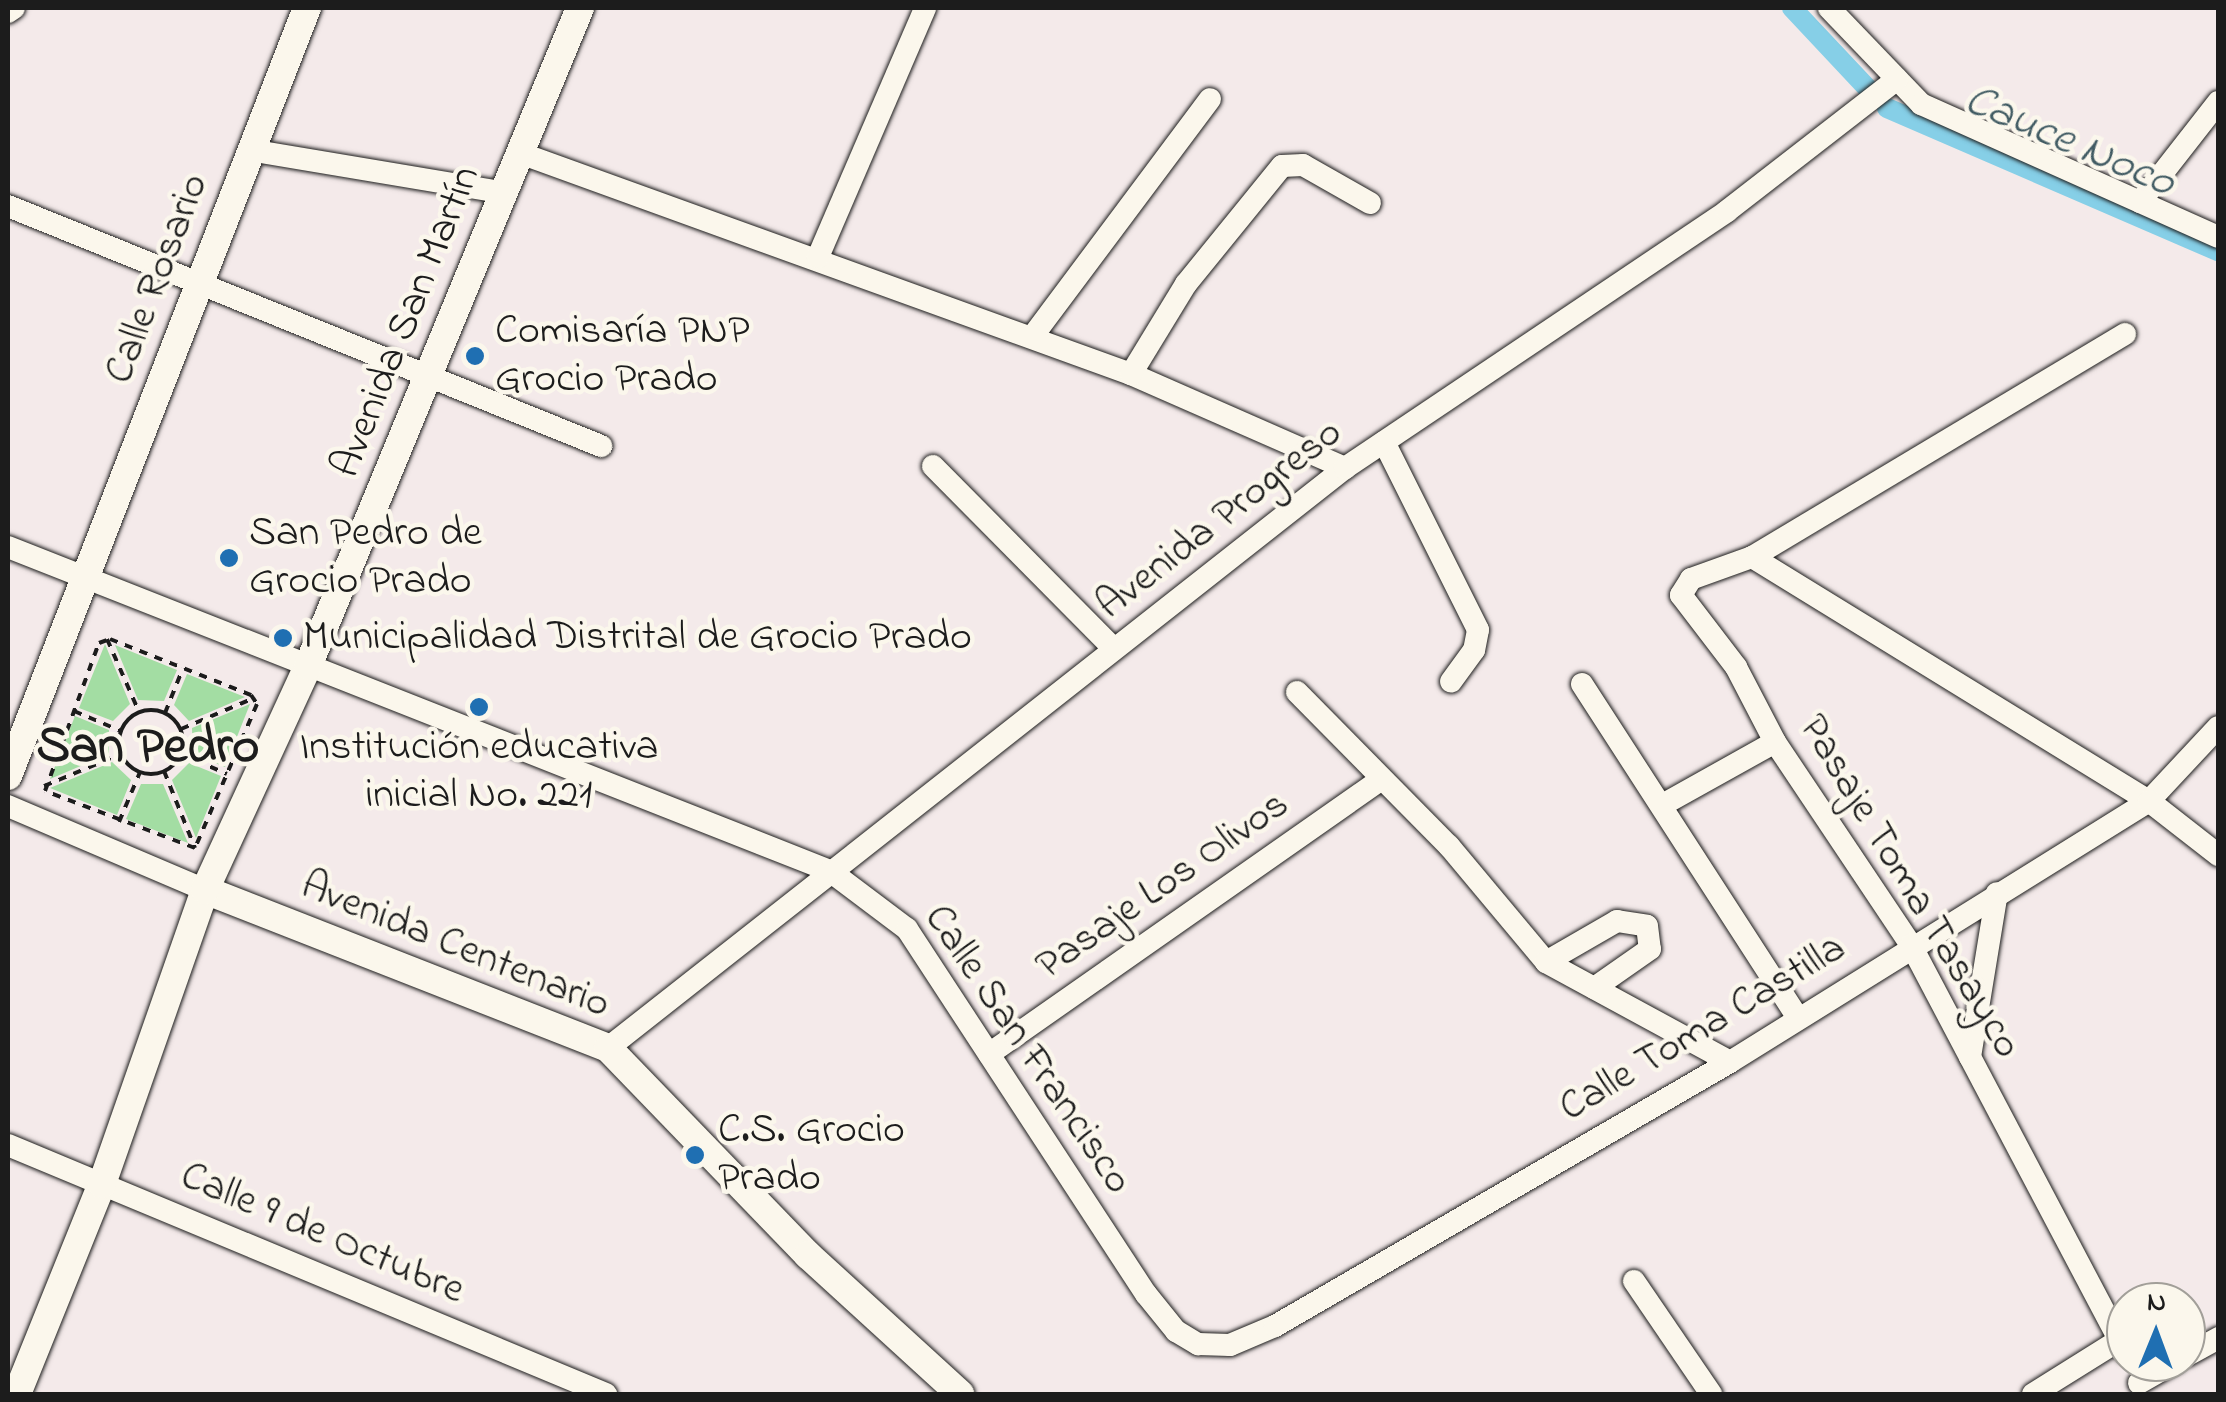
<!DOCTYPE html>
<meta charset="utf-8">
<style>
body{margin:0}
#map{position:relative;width:2226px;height:1402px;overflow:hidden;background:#f4eaea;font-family:"Indie Flower",sans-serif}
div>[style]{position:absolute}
.green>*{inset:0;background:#a3dda3}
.canal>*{height:20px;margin:-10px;padding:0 10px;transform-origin:10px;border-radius:10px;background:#86cfe7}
.path>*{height:4px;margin-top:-2px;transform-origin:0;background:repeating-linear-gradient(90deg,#1c1c1c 0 8px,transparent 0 16px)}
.path>.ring{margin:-2px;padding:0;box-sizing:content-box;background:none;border:4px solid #1c1c1c;border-radius:50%}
.roads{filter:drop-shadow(0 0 2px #1c1c1c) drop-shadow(0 0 2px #1c1c1c)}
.minor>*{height:22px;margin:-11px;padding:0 11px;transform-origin:11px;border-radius:11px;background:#fbf7ec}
.major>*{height:28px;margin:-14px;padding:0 14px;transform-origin:14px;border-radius:14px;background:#fbf7ec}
.dots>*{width:28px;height:28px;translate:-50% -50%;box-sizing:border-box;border:5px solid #fbf7ec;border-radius:50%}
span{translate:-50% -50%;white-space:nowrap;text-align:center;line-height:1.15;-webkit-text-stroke:9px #fbf7ec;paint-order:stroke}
.street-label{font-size:42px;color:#1c1c1c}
.poi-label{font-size:42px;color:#1c1c1c}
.left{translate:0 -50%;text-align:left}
.water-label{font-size:45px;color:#415b63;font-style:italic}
.district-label{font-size:52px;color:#1c1c1c;font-weight:700}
.frame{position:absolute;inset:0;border:10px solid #1c1c1c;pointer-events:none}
.north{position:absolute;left:2106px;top:1282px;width:100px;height:100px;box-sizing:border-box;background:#fbf7ec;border:2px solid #a29f99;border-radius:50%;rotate:1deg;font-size:28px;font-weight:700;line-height:40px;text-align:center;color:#1c1c1c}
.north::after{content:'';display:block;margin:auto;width:35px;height:45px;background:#1f6fb2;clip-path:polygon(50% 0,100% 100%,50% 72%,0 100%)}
</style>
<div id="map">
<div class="green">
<div style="clip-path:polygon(105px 644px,130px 704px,113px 721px,79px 708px)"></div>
<div style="clip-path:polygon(115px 645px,177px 670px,164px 701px,138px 700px)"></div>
<div style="clip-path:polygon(187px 674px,245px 697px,189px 721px,174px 705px)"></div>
<div style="clip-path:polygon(250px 704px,225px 767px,193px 754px,192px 728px)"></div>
<div style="clip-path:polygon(75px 716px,109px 730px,109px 754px,50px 779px)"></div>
<div style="clip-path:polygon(112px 762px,131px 780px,117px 815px,50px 788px)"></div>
<div style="clip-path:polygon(189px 763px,221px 776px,196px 838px,172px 780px)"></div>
<div style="clip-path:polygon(141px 784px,163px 784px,188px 843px,126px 819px)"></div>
</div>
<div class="canal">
<div style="left:1792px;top:8px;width:112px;rotate:46.8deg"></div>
<div style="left:1887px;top:108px;width:361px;rotate:23.4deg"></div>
</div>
<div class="path">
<div style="left:107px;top:639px;width:80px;rotate:66.3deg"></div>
<div style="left:110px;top:639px;width:152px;rotate:21.7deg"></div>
<div style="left:251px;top:695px;width:11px;rotate:56deg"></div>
<div style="left:257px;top:704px;width:157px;rotate:113.3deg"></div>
<div style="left:195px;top:848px;width:160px;rotate:-159.2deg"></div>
<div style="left:45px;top:791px;width:158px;rotate:-70deg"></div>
<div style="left:99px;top:643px;width:12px;rotate:-20deg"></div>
<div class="ring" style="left:119px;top:710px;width:60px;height:60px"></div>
<div style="left:74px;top:711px;width:51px;rotate:23.1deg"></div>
<div style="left:165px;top:713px;width:48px;rotate:-68.2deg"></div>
<div style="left:181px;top:729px;width:79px;rotate:-23deg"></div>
<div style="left:181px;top:754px;width:50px;rotate:23.5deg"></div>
<div style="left:164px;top:771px;width:83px;rotate:68.1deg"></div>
<div style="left:44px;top:786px;width:83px;rotate:-22.6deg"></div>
<div style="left:119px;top:822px;width:54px;rotate:-67.2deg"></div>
</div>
<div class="roads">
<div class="minor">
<div style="left:1829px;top:8px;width:133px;rotate:46.2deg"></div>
<div style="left:1921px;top:104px;width:325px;rotate:24.1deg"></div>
<div style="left:8px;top:12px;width:7px;rotate:-34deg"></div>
<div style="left:249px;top:150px;width:255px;rotate:9.5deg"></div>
<div style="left:520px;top:153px;width:650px;rotate:19.89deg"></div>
<div style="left:1131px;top:374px;width:234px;rotate:23.7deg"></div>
<div style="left:2140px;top:202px;width:127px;rotate:-52deg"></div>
<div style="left:8px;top:206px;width:640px;rotate:22.03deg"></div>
<div style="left:818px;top:257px;width:271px;rotate:-66.7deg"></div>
<div style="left:2125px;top:334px;width:435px;rotate:149.1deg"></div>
<div style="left:1752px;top:557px;width:65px;rotate:160.2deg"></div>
<div style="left:1691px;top:579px;width:19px;rotate:122deg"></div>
<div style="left:1681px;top:595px;width:91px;rotate:52.6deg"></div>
<div style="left:1736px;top:667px;width:85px;rotate:62.5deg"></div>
<div style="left:1775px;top:742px;width:244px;rotate:56.2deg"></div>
<div style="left:1911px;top:945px;width:460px;rotate:62.2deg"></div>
<div style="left:1032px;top:337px;width:297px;rotate:-53.2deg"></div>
<div style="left:1131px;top:374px;width:105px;rotate:-58.6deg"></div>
<div style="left:1186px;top:284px;width:152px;rotate:-50.9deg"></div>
<div style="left:1282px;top:166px;width:21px;rotate:-3deg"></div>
<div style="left:1303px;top:165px;width:77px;rotate:29.6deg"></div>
<div style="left:1384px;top:442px;width:210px;rotate:63.4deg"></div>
<div style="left:1478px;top:630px;width:20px;rotate:101deg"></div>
<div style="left:1474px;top:650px;width:39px;rotate:126deg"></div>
<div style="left:933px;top:466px;width:257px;rotate:45.3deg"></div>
<div style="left:8px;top:547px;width:884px;rotate:21.51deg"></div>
<div style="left:830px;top:871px;width:96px;rotate:37deg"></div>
<div style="left:907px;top:929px;width:436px;rotate:56.8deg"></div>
<div style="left:1146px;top:1294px;width:48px;rotate:51deg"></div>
<div style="left:1176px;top:1331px;width:26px;rotate:31deg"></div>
<div style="left:1198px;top:1344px;width:32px;rotate:2deg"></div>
<div style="left:1230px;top:1345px;width:49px;rotate:-22.9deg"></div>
<div style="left:1275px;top:1326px;width:526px;rotate:-30.12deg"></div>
<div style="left:1730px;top:1062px;width:494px;rotate:-31.9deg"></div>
<div style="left:2149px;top:801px;width:101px;rotate:-47deg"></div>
<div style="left:1752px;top:557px;width:466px;rotate:31.6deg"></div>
<div style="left:2149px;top:801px;width:88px;rotate:38deg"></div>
<div style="left:1582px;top:684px;width:398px;rotate:57.1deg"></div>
<div style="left:1297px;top:692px;width:216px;rotate:45.4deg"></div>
<div style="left:1449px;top:846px;width:151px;rotate:50.1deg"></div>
<div style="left:1546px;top:962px;width:209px;rotate:28.5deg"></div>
<div style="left:1664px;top:804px;width:127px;rotate:-29.2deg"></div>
<div style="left:8px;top:806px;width:214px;rotate:23.1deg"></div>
<div style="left:1546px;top:962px;width:82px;rotate:-30deg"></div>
<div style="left:1617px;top:921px;width:30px;rotate:9deg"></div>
<div style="left:1647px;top:926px;width:23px;rotate:83deg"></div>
<div style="left:1650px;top:949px;width:68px;rotate:145.1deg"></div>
<div style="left:608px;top:1048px;width:938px;rotate:-38.2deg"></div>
<div style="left:1345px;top:468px;width:460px;rotate:-33.9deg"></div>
<div style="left:1727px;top:211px;width:215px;rotate:-37.8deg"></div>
<div style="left:989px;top:1054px;width:478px;rotate:-35deg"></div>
<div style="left:1970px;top:1057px;width:166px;rotate:-80.7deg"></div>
<div style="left:8px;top:1145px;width:648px;rotate:22.61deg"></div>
<div style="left:1634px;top:1281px;width:137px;rotate:55.7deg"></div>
<div style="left:2186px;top:1356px;width:37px;rotate:-29deg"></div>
<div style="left:2139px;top:1383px;width:43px;rotate:-29.6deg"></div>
<div style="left:2033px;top:1394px;width:104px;rotate:-32deg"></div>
</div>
<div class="major">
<div style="left:8px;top:776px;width:824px;rotate:-68.73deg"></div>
<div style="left:205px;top:890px;width:433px;rotate:21.4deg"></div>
<div style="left:608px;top:1048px;width:288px;rotate:46deg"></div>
<div style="left:808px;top:1255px;width:206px;rotate:42.4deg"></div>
<div style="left:17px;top:1394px;width:227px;rotate:-68deg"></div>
<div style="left:102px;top:1184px;width:312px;rotate:-70.7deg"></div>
<div style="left:205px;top:890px;width:247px;rotate:-65.3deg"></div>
<div style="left:308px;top:666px;width:712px;rotate:-67.54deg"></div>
</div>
</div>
<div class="dots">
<div style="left:475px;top:356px;background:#1f6fb2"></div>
<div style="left:229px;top:558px;background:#1f6fb2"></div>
<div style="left:283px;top:638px;background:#1f6fb2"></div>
<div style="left:479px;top:707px;background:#1f6fb2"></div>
<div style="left:695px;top:1155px;background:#1f6fb2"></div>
</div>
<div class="street-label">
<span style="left:158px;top:279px;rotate:-69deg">Calle Rosario</span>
<span style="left:407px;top:322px;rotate:-68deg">Avenida San Martín</span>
<span style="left:1220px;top:520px;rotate:-38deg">Avenida Progreso</span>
<span style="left:1163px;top:886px;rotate:-35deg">Pasaje Los Olivos</span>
<span style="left:1909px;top:887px;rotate:59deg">Pasaje Toma Tasayco</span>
<span style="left:455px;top:946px;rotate:22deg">Avenida Centenario</span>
<span style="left:1703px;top:1029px;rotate:-31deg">Calle Toma Castilla</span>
<span style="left:1027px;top:1050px;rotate:56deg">Calle San Francisco</span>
<span style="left:322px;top:1234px;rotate:23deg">Calle 9 de Octubre</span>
</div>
<div class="poi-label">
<span class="left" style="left:495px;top:356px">Comisaría PNP<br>Grocio Prado</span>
<span class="left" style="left:249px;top:558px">San Pedro de<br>Grocio Prado</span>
<span class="left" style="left:303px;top:638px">Municipalidad Distrital de Grocio Prado</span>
<span style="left:479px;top:772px">Institución educativa<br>inicial No. 221</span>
<span class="left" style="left:718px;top:1155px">C.S. Grocio<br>Prado</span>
</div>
<div class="water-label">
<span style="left:2069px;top:143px;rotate:23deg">Cauce Noco</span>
</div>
<div class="district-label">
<span style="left:148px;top:749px">San Pedro</span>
</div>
<div class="frame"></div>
<div class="north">N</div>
</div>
